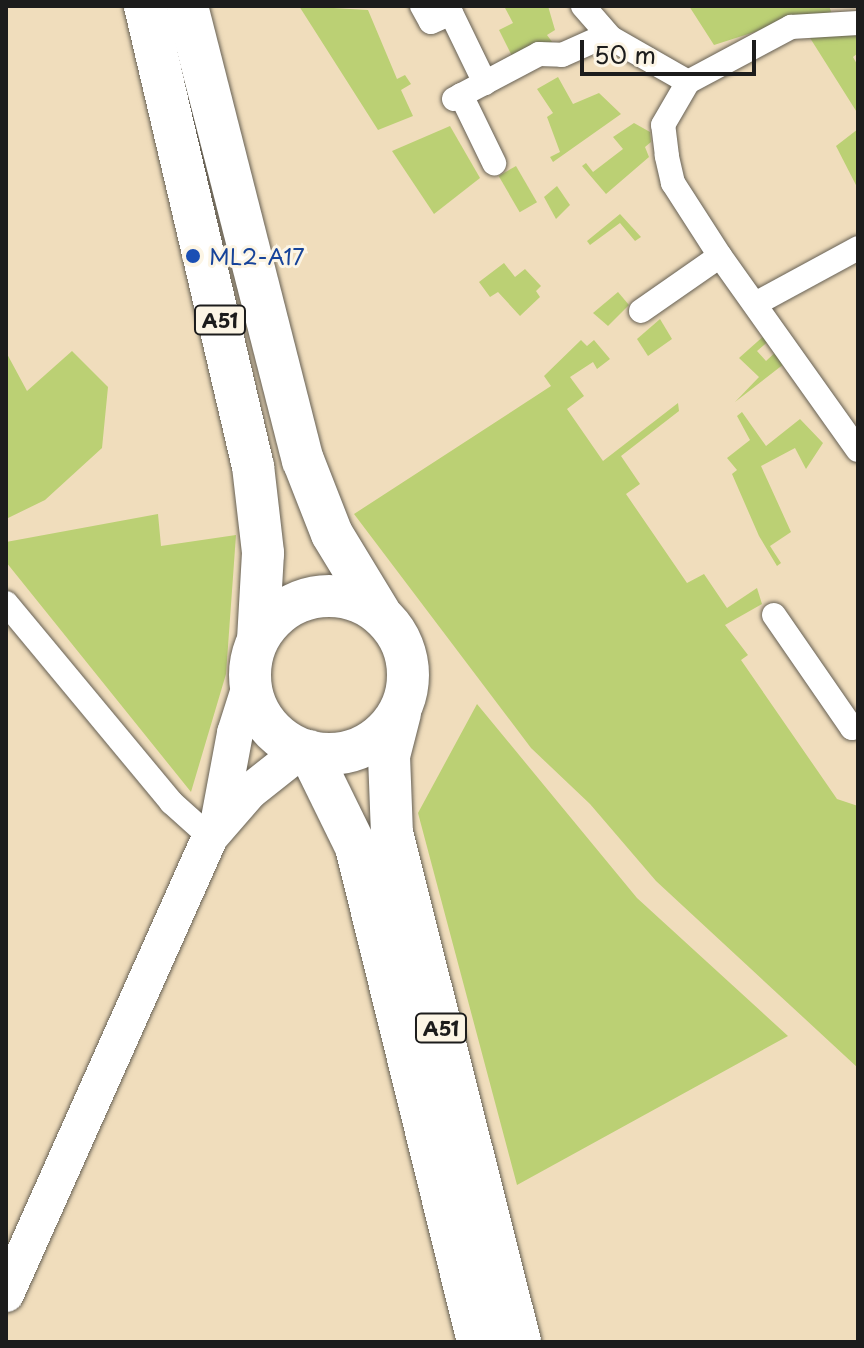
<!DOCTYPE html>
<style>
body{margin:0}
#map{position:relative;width:864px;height:1348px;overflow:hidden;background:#f0ddbc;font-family:"Playpen Sans",sans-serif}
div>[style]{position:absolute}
.green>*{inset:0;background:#bbd074;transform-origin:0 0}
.roads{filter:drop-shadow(0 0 2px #666054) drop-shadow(0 0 2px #666054)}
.minor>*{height:24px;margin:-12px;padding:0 12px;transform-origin:12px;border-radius:12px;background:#fff}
.secondary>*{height:36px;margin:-18px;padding:0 18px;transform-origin:18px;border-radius:18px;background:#fff}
.trunk>*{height:42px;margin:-21px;padding:0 21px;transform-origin:21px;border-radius:21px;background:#fff}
.trunk>.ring{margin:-21px;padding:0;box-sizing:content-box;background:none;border:42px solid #fff;border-radius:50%}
.dots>*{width:22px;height:22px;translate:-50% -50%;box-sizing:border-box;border:4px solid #fcf5e5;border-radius:50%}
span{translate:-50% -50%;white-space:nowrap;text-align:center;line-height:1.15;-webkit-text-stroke:6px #fcf5e5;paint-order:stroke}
.shield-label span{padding:2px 6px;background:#fcf5e5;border:2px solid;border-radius:6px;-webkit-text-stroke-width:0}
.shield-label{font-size:20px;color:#1c1c1c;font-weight:700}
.transit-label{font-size:22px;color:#164399}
.left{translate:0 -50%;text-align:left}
.frame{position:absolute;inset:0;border:8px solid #1c1c1c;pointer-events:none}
.scale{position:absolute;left:580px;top:40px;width:176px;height:36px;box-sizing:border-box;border:4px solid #1c1c1c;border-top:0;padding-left:10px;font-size:24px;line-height:28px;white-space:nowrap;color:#1c1c1c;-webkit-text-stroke:6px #fcf5e5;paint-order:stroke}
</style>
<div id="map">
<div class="green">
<div style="clip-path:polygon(299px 6px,368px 10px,397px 79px,405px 75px,411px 84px,401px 90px,413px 116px,378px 130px)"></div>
<div style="clip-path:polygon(504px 6px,548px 6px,555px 30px,547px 35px,558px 50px,514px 60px,499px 30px,513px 23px)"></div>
<div style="clip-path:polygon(689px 6px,829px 6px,834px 19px,770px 27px,714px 45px)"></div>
<div style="clip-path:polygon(805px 30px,858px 36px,858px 53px,853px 57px,858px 66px,858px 114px)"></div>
<div style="clip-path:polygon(558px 77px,573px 104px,599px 93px,621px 114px,553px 162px,550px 157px,560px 152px,547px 117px,553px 113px,537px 89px)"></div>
<div style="clip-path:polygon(634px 123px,650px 132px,651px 142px,645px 147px,649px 157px,606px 194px,582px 166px,586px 163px,593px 172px,623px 149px,613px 137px)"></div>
<div style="clip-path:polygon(450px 126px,480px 178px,434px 214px,392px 151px)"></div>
<div style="clip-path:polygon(858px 129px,858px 189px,836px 146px)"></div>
<div style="left:516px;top:166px;width:42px;height:20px;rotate:60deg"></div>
<div style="clip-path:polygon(557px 186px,570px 205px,556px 219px,544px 197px)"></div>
<div style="clip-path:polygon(620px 214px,641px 237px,635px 241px,620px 223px,590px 245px,587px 241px)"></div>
<div style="clip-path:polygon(504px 263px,515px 277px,525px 269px,541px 286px,536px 291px,540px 297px,520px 316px,498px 292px,490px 297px,479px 282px)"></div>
<div style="clip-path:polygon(618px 292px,629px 305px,608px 326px,593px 313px)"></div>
<div style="clip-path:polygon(660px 319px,672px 339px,648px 356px,637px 339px)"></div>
<div style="clip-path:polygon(767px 333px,772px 338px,757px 351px,766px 361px,780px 348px,789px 360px,735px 402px,759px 377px,739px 358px)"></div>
<div style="clip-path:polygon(581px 340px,587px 346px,594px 340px,610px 359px,597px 369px,593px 362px,570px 377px,584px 396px,567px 409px,603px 461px,678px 403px,679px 411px,621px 456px,640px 484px,626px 494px,687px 583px,704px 574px,727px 608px,757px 588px,762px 604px,725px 625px,748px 655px,741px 660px,837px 799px,858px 806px,858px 1068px,656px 881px,590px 804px,531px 748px,354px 514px,551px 386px,544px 376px)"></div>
<div style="clip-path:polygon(72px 351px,108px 387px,102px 448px,45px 500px,6px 519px,6px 352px,27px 391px)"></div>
<div style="clip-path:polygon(742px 412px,766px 446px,800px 419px,823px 443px,806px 469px,795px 448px,761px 466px,791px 532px,770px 546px,781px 563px,777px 566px,759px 536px,732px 474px,737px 470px,727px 458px,750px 440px,737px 416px)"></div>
<div style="clip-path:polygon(158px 514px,161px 546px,236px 535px,226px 674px,191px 792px,6px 562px,6px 542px)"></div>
<div style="clip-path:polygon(477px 704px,637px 898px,788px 1036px,517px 1185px,418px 813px)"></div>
</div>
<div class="roads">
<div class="minor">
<div style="left:422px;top:6px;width:18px;rotate:61deg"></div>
<div style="left:431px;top:22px;width:22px;rotate:-24deg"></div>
<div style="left:451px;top:13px;width:78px;rotate:64.1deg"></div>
<div style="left:583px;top:6px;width:43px;rotate:48.8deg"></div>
<div style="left:611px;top:38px;width:89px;rotate:29.7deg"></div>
<div style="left:688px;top:82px;width:117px;rotate:-28.1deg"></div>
<div style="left:791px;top:27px;width:67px;rotate:-3.4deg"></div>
<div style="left:461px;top:95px;width:76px;rotate:64.1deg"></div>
<div style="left:454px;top:99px;width:96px;rotate:-27.9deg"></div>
<div style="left:539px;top:54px;width:23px;rotate:2deg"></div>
<div style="left:562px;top:55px;width:49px;rotate:-24deg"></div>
<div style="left:720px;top:256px;width:238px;rotate:54.6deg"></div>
<div style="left:755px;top:304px;width:117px;rotate:-28.5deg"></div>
<div style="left:641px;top:311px;width:96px;rotate:-34.8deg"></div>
<div style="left:720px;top:256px;width:87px;rotate:-122.8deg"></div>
<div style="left:673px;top:183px;width:28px;rotate:-103deg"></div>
<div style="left:667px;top:156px;width:31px;rotate:-97deg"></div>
<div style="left:663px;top:125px;width:50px;rotate:-59.8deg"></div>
<div style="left:6px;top:603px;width:259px;rotate:50.3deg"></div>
<div style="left:171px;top:802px;width:52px;rotate:41.9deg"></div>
<div style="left:774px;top:615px;width:137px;rotate:55.4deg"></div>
<div style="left:852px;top:728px;width:6px;rotate:-18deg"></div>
</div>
<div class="secondary">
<div style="left:218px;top:824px;width:93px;rotate:-79.4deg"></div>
<div style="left:235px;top:733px;width:49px;rotate:-72.3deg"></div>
<div style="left:6px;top:1294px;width:500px;rotate:-65.94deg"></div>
<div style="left:210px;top:837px;width:60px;rotate:-49.1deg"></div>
<div style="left:249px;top:792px;width:68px;rotate:-38.4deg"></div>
</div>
<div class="trunk">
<div style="left:145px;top:6px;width:473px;rotate:76.8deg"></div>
<div style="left:253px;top:466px;width:88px;rotate:83.4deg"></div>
<div style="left:263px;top:553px;width:86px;rotate:93.3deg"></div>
<div style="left:187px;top:6px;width:469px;rotate:75.7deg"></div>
<div style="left:303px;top:460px;width:79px;rotate:68.6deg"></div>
<div style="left:332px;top:534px;width:92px;rotate:58.7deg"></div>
<div class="ring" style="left:250px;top:596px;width:116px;height:116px"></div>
<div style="left:400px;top:713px;width:44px;rotate:104.3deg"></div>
<div style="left:389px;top:756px;width:77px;rotate:87.8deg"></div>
<div style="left:392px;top:833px;width:525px;rotate:75.88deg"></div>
<div style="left:309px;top:751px;width:107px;rotate:63.9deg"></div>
<div style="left:356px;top:847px;width:510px;rotate:76.15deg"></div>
</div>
</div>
<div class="dots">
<div style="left:193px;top:256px;background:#1a4fb4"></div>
</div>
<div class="shield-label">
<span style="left:220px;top:320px">A51</span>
<span style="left:441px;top:1028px">A51</span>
</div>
<div class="transit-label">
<span class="left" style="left:209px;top:256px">ML2-A17</span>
</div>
<div class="frame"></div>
<div class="scale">50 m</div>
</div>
